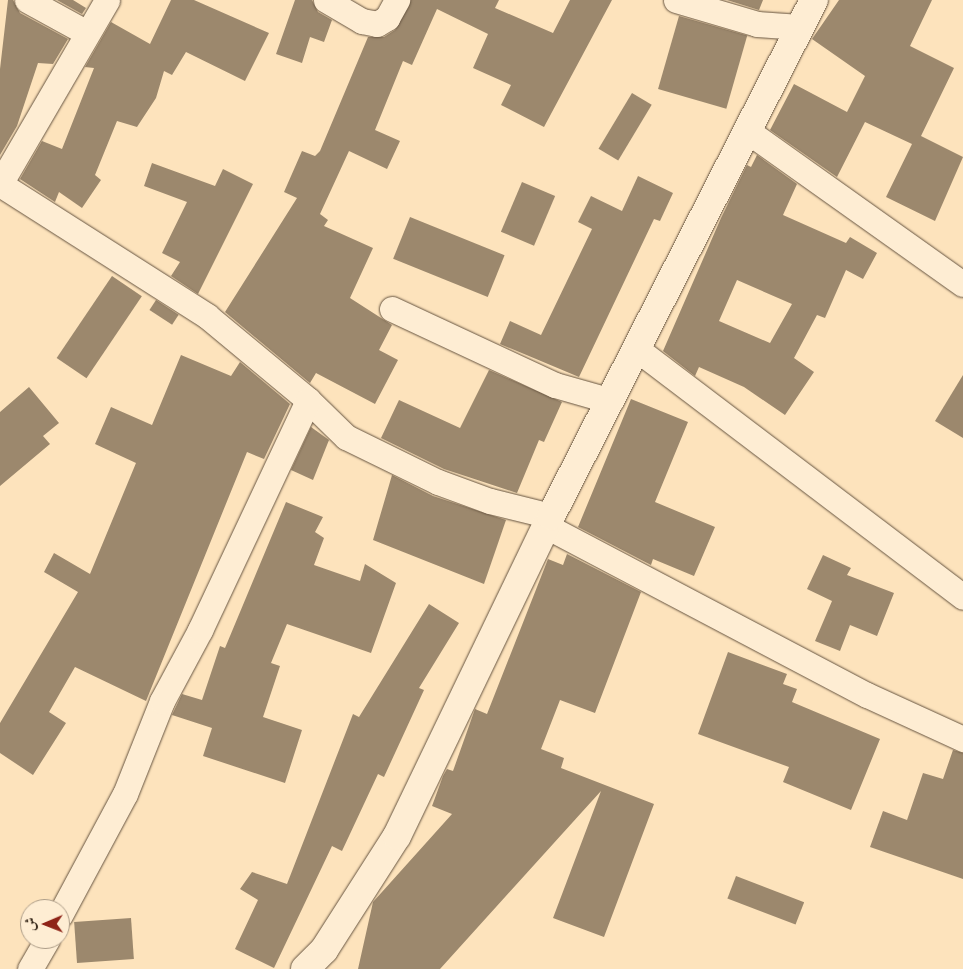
<!DOCTYPE html>
<meta charset="utf-8">
<style>
body{margin:0}
#map{position:relative;width:963px;height:969px;overflow:hidden;background:#fde3bc;font-family:Alegreya,Amiri,serif}
div>[style]{position:absolute}
.building>*{inset:0;background:#9c886d;transform-origin:0 0}
.roads{filter:drop-shadow(0 0 1px #665440) drop-shadow(0 0 1px #665440)}
.street>*{height:25px;margin:-12.5px;padding:0 12.5px;transform-origin:12.5px;border-radius:12.5px;background:#feedd3}
.secondary>*{height:28px;margin:-14px;padding:0 14px;transform-origin:14px;border-radius:14px;background:#feedd3}
span{translate:-50% -50%;white-space:nowrap;text-align:center;line-height:1.15;-webkit-text-stroke:4.5px #feedd3;paint-order:stroke}
.north{position:absolute;left:20px;top:899px;width:50px;height:50px;box-sizing:border-box;background:#feedd3;border:1px solid #ad9d88;border-radius:50%;rotate:269deg;font-size:14px;font-weight:700;line-height:20px;text-align:center;color:#332517}
.north::after{content:'';display:block;margin:auto;width:18px;height:22px;background:#8f2418;clip-path:polygon(50% 0,100% 100%,50% 72%,0 100%)}
</style>
<div id="map">
<div class="building">
<div style="clip-path:polygon(8px 0,13px 0,20px 13px,68px 39px,53px 64px,38px 63px,17px 126px,0 155px,0 69px)"></div>
<div style="clip-path:polygon(57px 0,73px 0,86px 8px,82px 14px)"></div>
<div style="clip-path:polygon(171px 0,194px 0,269px 33px,245px 81px,186px 52px,172px 75px,164px 71px,156px 98px,137px 127px,117px 121px,95px 175px,101px 180px,82px 208px,59px 192px,55px 202px,20px 179px,42px 141px,62px 149px,94px 68px,85px 67px,111px 22px,150px 44px)"></div>
<div style="clip-path:polygon(295px 0,312px 0,318px 12px,332px 20px,324px 42px,310px 37px,302px 63px,276px 54px)"></div>
<div style="clip-path:polygon(411px 0,499px 0,495px 8px,553px 33px,570px 0,612px 0,544px 127px,501px 105px,511px 85px,473px 68px,488px 34px,437px 9px,412px 65px,403px 61px,375px 130px,400px 141px,387px 169px,349px 151px,320px 214px,328px 220px,324px 226px,373px 248px,350px 298px,392px 325px,379px 350px,398px 360px,375px 404px,316px 373px,310px 383px,225px 312px,297px 198px,284px 192px,302px 151px,315px 156px,320px 151px,368px 37px,384px 37px,395px 30px)"></div>
<div style="clip-path:polygon(727px 0,763px 0,759px 10px)"></div>
<div style="clip-path:polygon(839px 0,932px 0,910px 46px,954px 68px,921px 136px,963px 157px,935px 221px,886px 197px,912px 144px,865px 122px,837px 177px,770px 130px,794px 84px,847px 112px,865px 76px,812px 39px)"></div>
<div style="left:679px;top:16px;width:71px;height:76px;rotate:16deg"></div>
<div style="left:632px;top:93px;width:23px;height:65px;rotate:31deg"></div>
<div style="clip-path:polygon(evenodd,757px 155px,797px 184px,783px 215px,846px 243px,850px 237px,877px 253px,863px 279px,846px 270px,825px 318px,817px 315px,794px 358px,814px 372px,785px 415px,744px 387px,699px 367px,695px 376px,663px 351px,721px 218px,747px 165px,751px 167px,757px 155px,737px 280px,792px 304px,770px 343px,719px 321px,737px 280px)"></div>
<div style="clip-path:polygon(152px 163px,215px 186px,223px 169px,253px 184px,198px 294px,171px 276px,180px 262px,162px 253px,187px 202px,144px 186px)"></div>
<div style="clip-path:polygon(638px 176px,673px 193px,660px 221px,654px 219px,579px 377px,500px 344px,510px 321px,541px 335px,592px 229px,578px 222px,591px 196px,622px 211px)"></div>
<div style="left:522px;top:182px;width:36px;height:54px;rotate:23deg"></div>
<div style="left:410px;top:217px;width:102px;height:45px;rotate:22deg"></div>
<div style="left:112px;top:276px;width:36px;height:99px;rotate:34deg"></div>
<div style="left:156px;top:300px;width:27px;height:12px;rotate:33deg"></div>
<div style="clip-path:polygon(181px 355px,231px 376px,240px 362px,290px 404px,264px 459px,247px 452px,146px 701px,75px 667px,49px 712px,66px 723px,33px 775px,0 753px,0 723px,78px 592px,44px 572px,54px 553px,90px 574px,136px 463px,95px 444px,111px 407px,152px 425px)"></div>
<div style="clip-path:polygon(489px 370px,562px 402px,544px 442px,539px 440px,517px 493px,444px 469px,381px 438px,399px 400px,460px 428px)"></div>
<div style="clip-path:polygon(963px 375px,963px 438px,935px 421px)"></div>
<div style="clip-path:polygon(29px 387px,59px 423px,43px 436px,50px 444px,0 486px,0 412px)"></div>
<div style="clip-path:polygon(631px 399px,688px 422px,655px 502px,715px 527px,694px 576px,653px 559px,651px 565px,578px 527px)"></div>
<div style="clip-path:polygon(311px 427px,329px 440px,313px 480px,291px 470px)"></div>
<div style="clip-path:polygon(392px 475px,433px 496px,506px 520px,484px 584px,373px 540px)"></div>
<div style="clip-path:polygon(286px 502px,323px 517px,315px 532px,324px 538px,314px 565px,360px 581px,365px 564px,396px 583px,371px 653px,287px 624px,271px 663px,280px 666px,263px 717px,302px 730px,285px 783px,203px 756px,212px 728px,172px 715px,182px 694px,202px 700px,220px 646px,225px 648px)"></div>
<div style="clip-path:polygon(567px 554px,641px 592px,595px 713px,560px 700px,541px 749px,564px 758px,561px 768px,654px 804px,604px 937px,553px 918px,601px 791px,440px 969px,358px 969px,373px 902px,452px 814px,432px 806px,443px 776px,447px 769px,453px 771px,475px 709px,487px 714px,548px 559px,563px 565px)"></div>
<div style="clip-path:polygon(823px 555px,851px 568px,847px 575px,894px 593px,877px 636px,850px 625px,840px 651px,815px 641px,832px 601px,807px 589px)"></div>
<div style="clip-path:polygon(429px 604px,459px 623px,419px 688px,424px 690px,384px 777px,378px 774px,342px 851px,332px 846px,274px 968px,235px 949px,258px 900px,240px 889px,252px 872px,287px 884px,353px 714px,359px 717px)"></div>
<div style="clip-path:polygon(728px 652px,787px 674px,783px 684px,797px 689px,792px 702px,880px 739px,851px 810px,783px 782px,789px 767px,698px 734px)"></div>
<div style="clip-path:polygon(953px 750px,963px 753px,963px 879px,870px 847px,883px 811px,907px 820px,923px 773px,943px 779px)"></div>
<div style="left:736px;top:876px;width:73px;height:24px;rotate:21deg"></div>
<div style="left:131px;top:918px;width:41px;height:57px;rotate:86deg"></div>
</div>
<div class="roads">
<div class="street">
<div style="left:27px;top:0;width:68px;rotate:28.8deg"></div>
<div style="left:326px;top:0;width:42px;rotate:30.3deg"></div>
<div style="left:362px;top:21px;width:15px;rotate:11deg"></div>
<div style="left:377px;top:24px;width:12px;rotate:-31deg"></div>
<div style="left:387px;top:18px;width:21px;rotate:-61deg"></div>
<div style="left:676px;top:0;width:84px;rotate:16.5deg"></div>
<div style="left:757px;top:24px;width:43px;rotate:4deg"></div>
<div style="left:746px;top:130px;width:266px;rotate:35.4deg"></div>
<div style="left:0;top:184px;width:246px;rotate:32.5deg"></div>
<div style="left:207px;top:316px;width:131px;rotate:39.7deg"></div>
<div style="left:308px;top:400px;width:53px;rotate:44.2deg"></div>
<div style="left:346px;top:437px;width:102px;rotate:26.1deg"></div>
<div style="left:438px;top:482px;width:55px;rotate:20.1deg"></div>
<div style="left:490px;top:501px;width:63px;rotate:13.8deg"></div>
<div style="left:0;top:184px;width:213px;rotate:-59.8deg"></div>
<div style="left:392px;top:309px;width:180px;rotate:25deg"></div>
<div style="left:555px;top:385px;width:58px;rotate:15.9deg"></div>
<div style="left:638px;top:350px;width:408px;rotate:37.2deg"></div>
<div style="left:546px;top:526px;width:363px;rotate:27.8deg"></div>
<div style="left:867px;top:695px;width:106px;rotate:24.6deg"></div>
<div style="left:60px;top:915px;width:137px;rotate:-61.8deg"></div>
<div style="left:125px;top:794px;width:100px;rotate:-68.3deg"></div>
<div style="left:162px;top:701px;width:81px;rotate:-61.8deg"></div>
<div style="left:200px;top:630px;width:254px;rotate:-64.8deg"></div>
<div style="left:30px;top:969px;width:34px;rotate:-60deg"></div>
</div>
<div class="secondary">
<div style="left:305px;top:969px;width:27px;rotate:-45deg"></div>
<div style="left:324px;top:950px;width:135px;rotate:-57.4deg"></div>
<div style="left:397px;top:836px;width:355px;rotate:-64.3deg"></div>
<div style="left:551px;top:516px;width:579px;rotate:-62.99deg"></div>
</div>
</div>
<div class="north">ش</div>
</div>
